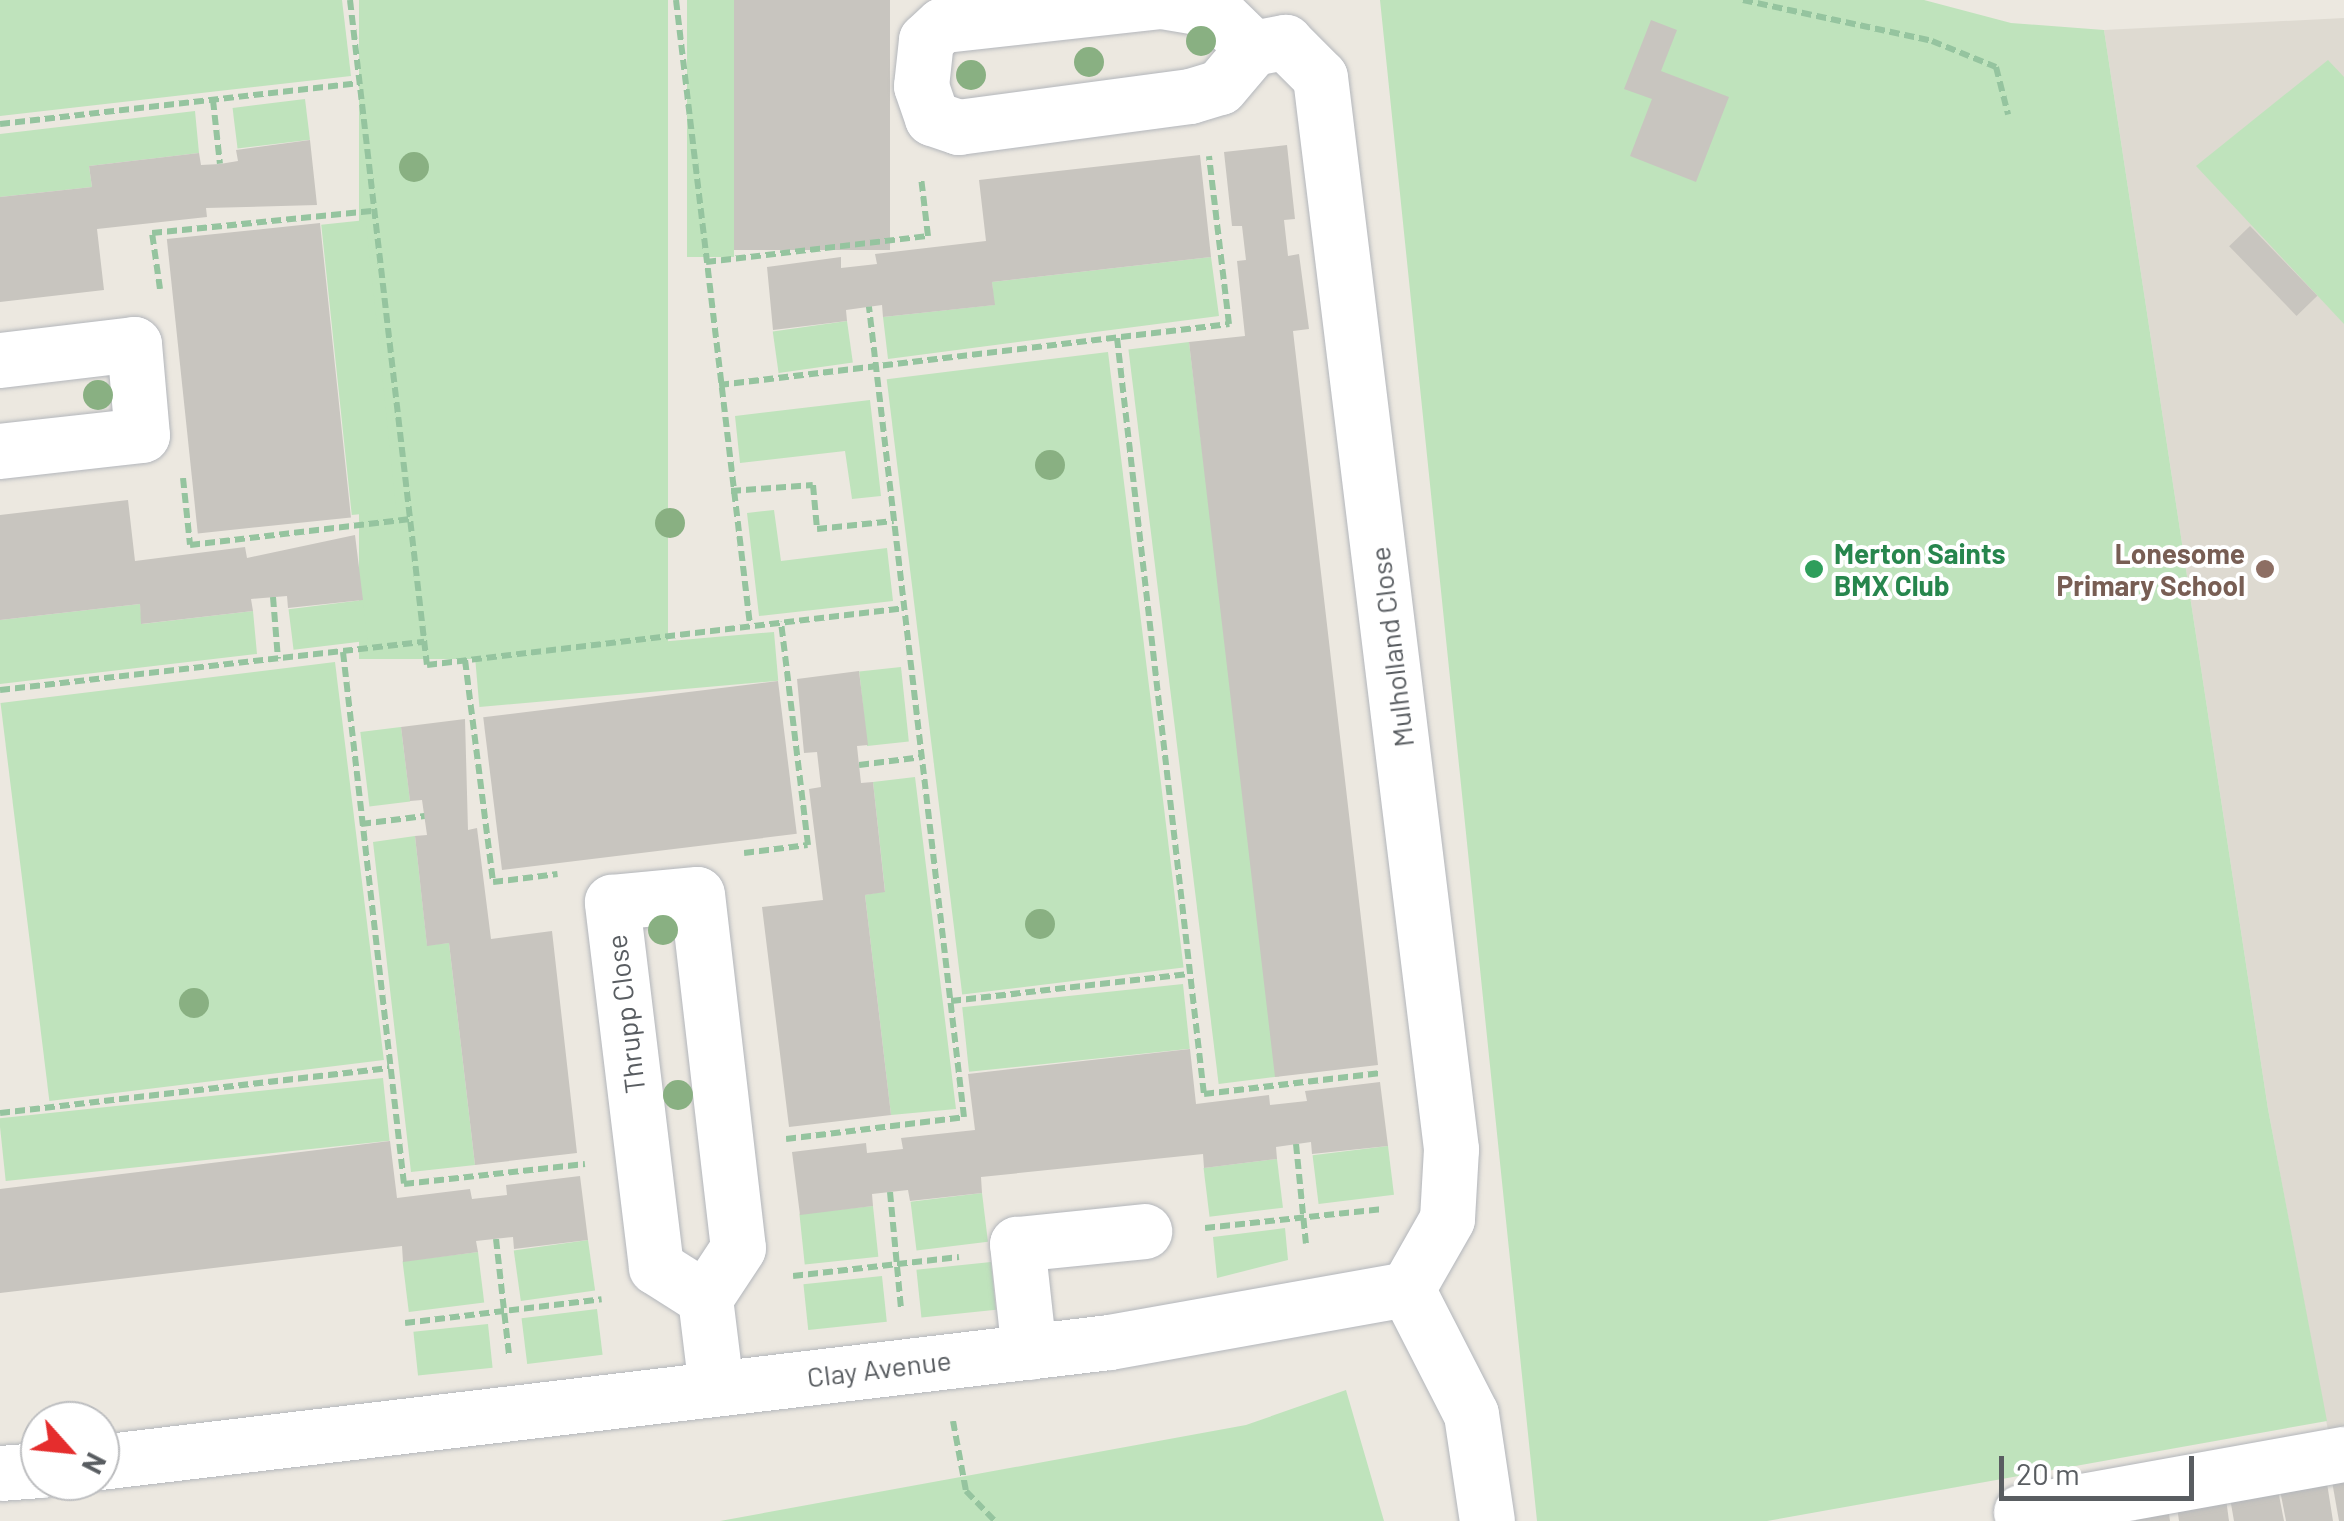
<!DOCTYPE html>
<style>
body{margin:0}
#map{position:relative;width:2344px;height:1521px;overflow:hidden;background:#ece8e0;font-family:Barlow,sans-serif}
div>[style]{position:absolute}
.education>*{inset:0;background:#dedad1}
.green>*{inset:0;background:#bfe3bc;transform-origin:0 0}
.building>*{inset:0;background:#c8c5bf;transform-origin:0 0}
.path>*{height:6px;margin-top:-3px;transform-origin:0;background:repeating-linear-gradient(90deg,#95c49f 0 10px,transparent 0 15px)}
.roads{filter:drop-shadow(0 0 2px #b3b6bb) drop-shadow(0 0 2px #b3b6bb)}
.minor>*{height:55px;margin:-27.5px;padding:0 27.5px;transform-origin:27.5px;border-radius:27.5px;background:#fff}
.trees>*{width:30px;height:30px;margin:-15px;border-radius:50%;background:#89b082}
.dots>*{width:28px;height:28px;translate:-50% -50%;box-sizing:border-box;border:5px solid #fff;border-radius:50%}
span{translate:-50% -50%;white-space:nowrap;text-align:center;line-height:1.15;-webkit-text-stroke:8px #fff;paint-order:stroke}
.leisure-label{font-size:28px;color:#27864d;font-weight:700}
.left{translate:0 -50%;text-align:left}
.education-label{font-size:28px;color:#785e54;font-weight:700}
.right{translate:-100% -50%;text-align:right}
.street-label{font-size:28px;color:#595d61}
.north{position:absolute;left:20px;top:1401px;width:100px;height:100px;box-sizing:border-box;background:#fff;border:2px solid #bdbec0;border-radius:50%;rotate:117deg;font-size:28px;font-weight:700;line-height:40px;text-align:center;color:#595d61}
.north::after{content:'';display:block;margin:auto;width:35px;height:45px;background:#e52d2d;clip-path:polygon(50% 0,100% 100%,50% 72%,0 100%)}
.scale{position:absolute;left:1999px;top:1456px;width:195px;height:45px;box-sizing:border-box;border:5px solid #595d61;border-top:0;padding-left:12px;font-size:30px;line-height:35px;white-space:nowrap;color:#595d61;-webkit-text-stroke:8px #fff;paint-order:stroke}
</style>
<div id="map">
<div class="education">
<div style="clip-path:polygon(2344px 18px,2344px 1438px,2330px 1441px,2268px 1109px,2104px 30px)"></div>
</div>
<div class="green">
<div style="clip-path:polygon(0 0,342px 0,351px 76px,0 116px)"></div>
<div style="left:359px;top:0;width:309px;height:659px"></div>
<div style="left:687px;top:0;width:47px;height:257px"></div>
<div style="clip-path:polygon(1380px 0,1924px 0,2011px 23px,2104px 30px,2268px 1109px,2327px 1421px,1767px 1521px,1537px 1521px)"></div>
<div style="clip-path:polygon(2328px 60px,2344px 77px,2344px 324px,2196px 166px)"></div>
<div style="left:305px;top:99px;width:41px;height:73px;rotate:83deg"></div>
<div style="clip-path:polygon(195px 111px,199px 153px,89px 166px,92px 187px,0 197px,0 134px)"></div>
<div style="left:366px;top:220px;width:292px;height:45px;rotate:84deg"></div>
<div style="clip-path:polygon(1211px 257px,1219px 316px,888px 359px,883px 317px,994px 305px,992px 282px)"></div>
<div style="left:847px;top:321px;width:42px;height:75px;rotate:82deg"></div>
<div style="left:1189px;top:342px;width:740px;height:61px;rotate:83deg"></div>
<div style="left:1108px;top:352px;width:620px;height:223px;rotate:83deg"></div>
<div style="clip-path:polygon(870px 400px,881px 496px,852px 499px,845px 451px,740px 463px,735px 416px)"></div>
<div style="clip-path:polygon(774px 510px,781px 561px,887px 548px,893px 601px,759px 616px,747px 513px)"></div>
<div style="left:363px;top:600px;width:41px;height:75px;rotate:83deg"></div>
<div style="clip-path:polygon(140px 604px,142px 624px,253px 611px,257px 654px,0 684px,0 620px)"></div>
<div style="left:774px;top:632px;width:49px;height:300px;rotate:85deg"></div>
<div style="left:335px;top:662px;width:401px;height:337px;rotate:83deg"></div>
<div style="left:901px;top:667px;width:75px;height:42px;rotate:84deg"></div>
<div style="left:401px;top:727px;width:75px;height:41px;rotate:83deg"></div>
<div style="clip-path:polygon(915px 777px,956px 1109px,891px 1115px,865px 895px,885px 891px,873px 782px)"></div>
<div style="clip-path:polygon(415px 836px,427px 945px,449px 943px,475px 1165px,411px 1172px,373px 842px)"></div>
<div style="left:1183px;top:984px;width:65px;height:222px;rotate:84deg"></div>
<div style="left:383px;top:1078px;width:63px;height:386px;rotate:84deg"></div>
<div style="left:1388px;top:1146px;width:49px;height:76px;rotate:83deg"></div>
<div style="left:1277px;top:1159px;width:49px;height:74px;rotate:83deg"></div>
<div style="left:982px;top:1193px;width:49px;height:72px;rotate:83deg"></div>
<div style="left:873px;top:1206px;width:51px;height:74px;rotate:84deg"></div>
<div style="clip-path:polygon(1285px 1228px,1288px 1260px,1217px 1278px,1213px 1237px)"></div>
<div style="left:588px;top:1240px;width:51px;height:75px;rotate:82deg"></div>
<div style="left:478px;top:1252px;width:51px;height:76px;rotate:83deg"></div>
<div style="left:991px;top:1262px;width:48px;height:75px;rotate:84deg"></div>
<div style="left:882px;top:1276px;width:46px;height:79px;rotate:84deg"></div>
<div style="left:597px;top:1309px;width:46px;height:76px;rotate:83deg"></div>
<div style="left:488px;top:1324px;width:44px;height:75px;rotate:84deg"></div>
<div style="clip-path:polygon(1346px 1390px,1384px 1521px,720px 1521px,1246px 1425px)"></div>
</div>
<div class="building">
<div style="left:734px;top:0;width:156px;height:250px"></div>
<div style="clip-path:polygon(1651px 20px,1677px 30px,1661px 71px,1729px 97px,1696px 182px,1630px 156px,1652px 99px,1624px 89px)"></div>
<div style="clip-path:polygon(310px 140px,317px 205px,206px 208px,207px 217px,97px 229px,104px 290px,0 302px,0 197px,92px 187px,89px 166px,199px 153px,201px 165px,220px 164px,238px 161px,236px 150px)"></div>
<div style="clip-path:polygon(1287px 145px,1295px 219px,1284px 220px,1288px 256px,1299px 254px,1309px 329px,1293px 331px,1378px 1065px,1275px 1077px,1189px 342px,1245px 336px,1237px 261px,1246px 260px,1242px 226px,1232px 226px,1224px 152px)"></div>
<div style="clip-path:polygon(1200px 155px,1211px 257px,992px 282px,995px 305px,883px 317px,882px 305px,846px 310px,847px 321px,773px 330px,767px 267px,841px 257px,841px 268px,877px 264px,875px 254px,986px 241px,979px 180px)"></div>
<div style="left:320px;top:223px;width:296px;height:154px;rotate:84deg"></div>
<div style="left:2250px;top:226px;width:97px;height:29px;rotate:46deg"></div>
<div style="clip-path:polygon(128px 500px,135px 561px,245px 547px,247px 558px,355px 535px,363px 600px,288px 608px,287px 596px,251px 599px,253px 611px,141px 624px,140px 604px,0 620px,0 515px)"></div>
<div style="clip-path:polygon(859px 671px,868px 745px,857px 746px,859px 765px,861px 783px,873px 782px,885px 892px,865px 895px,891px 1115px,789px 1127px,762px 907px,823px 900px,809px 789px,821px 787px,817px 752px,804px 753px,797px 679px)"></div>
<div style="left:778px;top:681px;width:154px;height:297px;rotate:83deg"></div>
<div style="clip-path:polygon(465px 719px,468px 830px,477px 828px,491px 939px,552px 931px,577px 1153px,475px 1165px,449px 943px,427px 946px,415px 836px,427px 835px,422px 800px,410px 801px,401px 727px)"></div>
<div style="clip-path:polygon(1190px 1049px,1196px 1104px,1269px 1095px,1270px 1105px,1307px 1101px,1305px 1091px,1380px 1082px,1388px 1146px,1312px 1154px,1311px 1142px,1276px 1147px,1277px 1159px,1204px 1168px,1203px 1154px,981px 1177px,982px 1193px,910px 1201px,908px 1190px,872px 1194px,873px 1206px,800px 1215px,792px 1152px,866px 1143px,867px 1153px,903px 1149px,901px 1138px,975px 1130px,968px 1074px)"></div>
<div style="clip-path:polygon(390px 1141px,397px 1198px,470px 1189px,472px 1199px,507px 1195px,506px 1185px,580px 1176px,588px 1240px,514px 1249px,513px 1237px,476px 1241px,478px 1252px,403px 1262px,402px 1246px,0 1293px,0 1189px)"></div>
<div style="clip-path:polygon(2344px 1468px,2344px 1521px,2339px 1521px,2330px 1470px)"></div>
<div style="clip-path:polygon(2326px 1477px,2333px 1521px,2286px 1521px,2279px 1485px)"></div>
<div style="clip-path:polygon(2278px 1490px,2284px 1521px,2234px 1521px,2230px 1498px)"></div>
<div style="clip-path:polygon(2226px 1499px,2229px 1521px,2179px 1521px,2177px 1507px)"></div>
<div style="clip-path:polygon(2167px 1500px,2170px 1521px,2136px 1521px,2133px 1506px)"></div>
</div>
<div class="path">
<div style="left:350px;top:0;width:669px;rotate:83.4deg"></div>
<div style="left:427px;top:665px;width:480px;rotate:-6.8deg"></div>
<div style="left:676px;top:0;width:629px;rotate:83.25deg"></div>
<div style="left:1743px;top:0;width:193px;rotate:12.2deg"></div>
<div style="left:1932px;top:41px;width:69px;rotate:22.1deg"></div>
<div style="left:1996px;top:67px;width:49px;rotate:75.7deg"></div>
<div style="left:213px;top:100px;width:64px;rotate:83.8deg"></div>
<div style="left:0;top:124px;width:362px;rotate:-6.5deg"></div>
<div style="left:706px;top:262px;width:224px;rotate:-6.7deg"></div>
<div style="left:928px;top:236px;width:59px;rotate:-96.8deg"></div>
<div style="left:160px;top:289px;width:57px;rotate:-98.1deg"></div>
<div style="left:152px;top:233px;width:223px;rotate:-5.7deg"></div>
<div style="left:1117px;top:338px;width:761px;rotate:83.44deg"></div>
<div style="left:1204px;top:1094px;width:178px;rotate:-6.8deg"></div>
<div style="left:719px;top:385px;width:514px;rotate:-6.82deg"></div>
<div style="left:1229px;top:324px;width:169px;rotate:-96.8deg"></div>
<div style="left:183px;top:478px;width:67px;rotate:84deg"></div>
<div style="left:190px;top:545px;width:222px;rotate:-6.7deg"></div>
<div style="left:731px;top:491px;width:82px;rotate:-4.2deg"></div>
<div style="left:813px;top:485px;width:44px;rotate:84.8deg"></div>
<div style="left:817px;top:529px;width:77px;rotate:-5.9deg"></div>
<div style="left:273px;top:597px;width:62px;rotate:85.4deg"></div>
<div style="left:343px;top:652px;width:535px;rotate:83.46deg"></div>
<div style="left:404px;top:1184px;width:182px;rotate:-6.3deg"></div>
<div style="left:465px;top:660px;width:224px;rotate:82.8deg"></div>
<div style="left:493px;top:882px;width:65px;rotate:-7deg"></div>
<div style="left:0;top:690px;width:427px;rotate:-6.5deg"></div>
<div style="left:859px;top:765px;width:64px;rotate:-7.2deg"></div>
<div style="left:361px;top:824px;width:64px;rotate:-7.2deg"></div>
<div style="left:744px;top:853px;width:64px;rotate:-7.1deg"></div>
<div style="left:808px;top:845px;width:225px;rotate:-96.9deg"></div>
<div style="left:951px;top:1001px;width:239px;rotate:-6.5deg"></div>
<div style="left:0;top:1113px;width:392px;rotate:-6.6deg"></div>
<div style="left:786px;top:1139px;width:179px;rotate:-7deg"></div>
<div style="left:964px;top:1117px;width:816px;rotate:-96.69deg"></div>
<div style="left:1296px;top:1144px;width:100px;rotate:84.3deg"></div>
<div style="left:890px;top:1192px;width:117px;rotate:84.6deg"></div>
<div style="left:1205px;top:1228px;width:179px;rotate:-6.1deg"></div>
<div style="left:496px;top:1239px;width:116px;rotate:83.6deg"></div>
<div style="left:793px;top:1276px;width:167px;rotate:-6.5deg"></div>
<div style="left:405px;top:1323px;width:198px;rotate:-6.9deg"></div>
<div style="left:953px;top:1421px;width:71px;rotate:79.5deg"></div>
<div style="left:966px;top:1491px;width:42px;rotate:46deg"></div>
</div>
<div class="roads">
<div class="minor">
<div style="left:1253px;top:48px;width:54px;rotate:-135.7deg"></div>
<div style="left:1214px;top:10px;width:54px;rotate:-170.4deg"></div>
<div style="left:1161px;top:1px;width:220px;rotate:173.7deg"></div>
<div style="left:942px;top:25px;width:22px;rotate:137deg"></div>
<div style="left:926px;top:40px;width:46px;rotate:96.2deg"></div>
<div style="left:921px;top:86px;width:34px;rotate:71deg"></div>
<div style="left:932px;top:118px;width:28px;rotate:19deg"></div>
<div style="left:958px;top:127px;width:234px;rotate:-7.6deg"></div>
<div style="left:1190px;top:96px;width:31px;rotate:-17deg"></div>
<div style="left:1220px;top:87px;width:51px;rotate:-49.8deg"></div>
<div style="left:1253px;top:48px;width:33px;rotate:-11deg"></div>
<div style="left:1285px;top:42px;width:49px;rotate:45deg"></div>
<div style="left:1320px;top:77px;width:1080px;rotate:83.03deg"></div>
<div style="left:1451px;top:1149px;width:70px;rotate:93.3deg"></div>
<div style="left:1447px;top:1219px;width:81px;rotate:119.7deg"></div>
<div style="left:0;top:360px;width:135px;rotate:-6.8deg"></div>
<div style="left:134px;top:344px;width:91px;rotate:85deg"></div>
<div style="left:142px;top:435px;width:143px;rotate:173.6deg"></div>
<div style="left:705px;top:1298px;width:58px;rotate:-147.7deg"></div>
<div style="left:656px;top:1267px;width:368px;rotate:-96.9deg"></div>
<div style="left:612px;top:902px;width:85px;rotate:-5.4deg"></div>
<div style="left:697px;top:894px;width:356px;rotate:83.4deg"></div>
<div style="left:738px;top:1248px;width:60px;rotate:123.4deg"></div>
<div style="left:705px;top:1298px;width:91px;rotate:83deg"></div>
<div style="left:1029px;top:1352px;width:109px;rotate:-96.3deg"></div>
<div style="left:1017px;top:1244px;width:128px;rotate:-5.8deg"></div>
<div style="left:100px;top:1462px;width:1016px;rotate:-6.78deg"></div>
<div style="left:1109px;top:1342px;width:303px;rotate:-10.1deg"></div>
<div style="left:1407px;top:1289px;width:140px;rotate:62.9deg"></div>
<div style="left:1471px;top:1414px;width:108px;rotate:81.5deg"></div>
<div style="left:0;top:1473px;width:40px;rotate:-4.3deg"></div>
<div style="left:2021px;top:1512px;width:328px;rotate:-10.2deg"></div>
</div>
</div>
<div class="trees">
<div style="left:1201px;top:41px"></div>
<div style="left:1089px;top:62px"></div>
<div style="left:971px;top:75px"></div>
<div style="left:414px;top:167px"></div>
<div style="left:98px;top:395px"></div>
<div style="left:1050px;top:465px"></div>
<div style="left:670px;top:523px"></div>
<div style="left:1040px;top:924px"></div>
<div style="left:663px;top:930px"></div>
<div style="left:194px;top:1003px"></div>
<div style="left:678px;top:1095px"></div>
</div>
<div class="dots">
<div style="left:1814px;top:569px;background:#2e9e5b"></div>
<div style="left:2265px;top:569px;background:#8d6e63"></div>
</div>
<div class="leisure-label">
<span class="left" style="left:1834px;top:569px">Merton Saints<br>BMX Club</span>
</div>
<div class="education-label">
<span class="right" style="left:2245px;top:569px">Lonesome<br>Primary School</span>
</div>
<div class="street-label">
<span style="left:1391px;top:647px;rotate:-97deg">Mulholland Close</span>
<span style="left:625px;top:1014px;rotate:-97deg">Thrupp Close</span>
<span style="left:879px;top:1368px;rotate:-7deg">Clay Avenue</span>
</div>
<div class="north">N</div>
<div class="scale">20 m</div>
</div>
